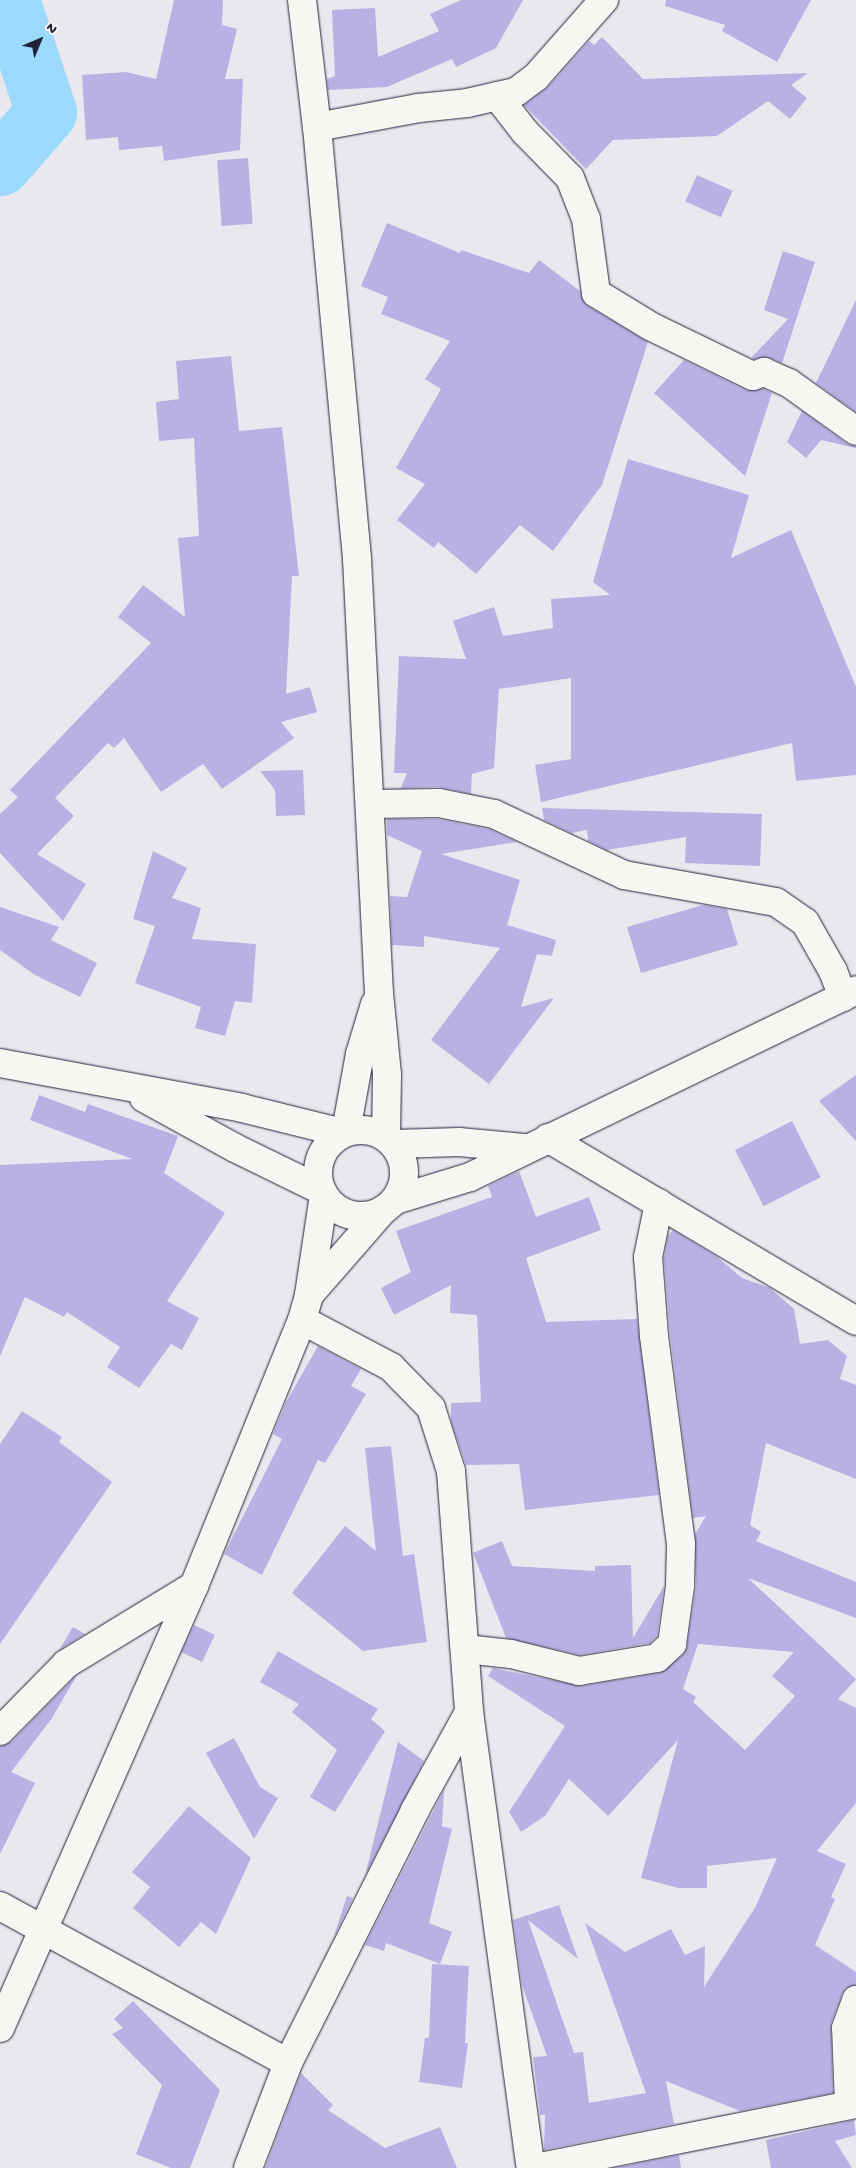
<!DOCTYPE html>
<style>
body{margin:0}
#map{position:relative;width:856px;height:2168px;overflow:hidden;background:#eae8ef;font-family:"Gochi Hand",sans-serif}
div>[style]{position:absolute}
.river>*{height:61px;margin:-30.5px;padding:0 30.5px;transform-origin:30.5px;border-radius:30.5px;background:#9bdafd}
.building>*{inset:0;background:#b8b2e4;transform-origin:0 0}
.roads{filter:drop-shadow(0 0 1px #22223b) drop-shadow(0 0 1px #22223b)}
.minor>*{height:28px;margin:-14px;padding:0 14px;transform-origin:14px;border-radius:14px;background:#f6f6f2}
.minor>.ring{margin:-14px;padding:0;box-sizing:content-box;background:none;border:28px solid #f6f6f2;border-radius:50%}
span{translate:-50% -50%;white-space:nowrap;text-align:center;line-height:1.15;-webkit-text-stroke:4px #f6f6f2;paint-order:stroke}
.north{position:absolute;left:15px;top:15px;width:50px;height:50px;-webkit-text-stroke:4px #f6f6f2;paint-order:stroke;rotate:45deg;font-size:14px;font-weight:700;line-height:20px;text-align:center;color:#22223b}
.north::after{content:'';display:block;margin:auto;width:18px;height:22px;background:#22223b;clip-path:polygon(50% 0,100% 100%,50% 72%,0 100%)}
</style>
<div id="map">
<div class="river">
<div style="left:0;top:165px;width:70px;rotate:-49deg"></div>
<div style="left:46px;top:112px;width:118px;rotate:-108.3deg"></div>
</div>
<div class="building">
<div style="clip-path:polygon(174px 0,223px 0,222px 25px,237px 29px,225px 79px,243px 79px,240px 150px,164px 161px,162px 146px,119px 150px,118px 137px,86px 140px,82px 75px,126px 72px,156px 79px)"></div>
<div style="clip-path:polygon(461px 0,523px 0,496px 48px,456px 67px,452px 59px,387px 87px,328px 90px,327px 79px,335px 76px,332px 10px,375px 8px,378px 57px,439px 31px,430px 14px)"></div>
<div style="clip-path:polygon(666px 0,811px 0,777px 62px,722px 31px,725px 25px,665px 6px)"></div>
<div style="clip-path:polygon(602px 37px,643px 79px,808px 73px,791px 85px,807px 98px,790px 119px,768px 101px,717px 136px,613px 140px,586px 169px,524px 105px,548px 87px,589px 41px,594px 45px)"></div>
<div style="left:248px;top:158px;width:66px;height:31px;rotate:86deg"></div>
<div style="left:697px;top:175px;width:39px;height:29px;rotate:24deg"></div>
<div style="clip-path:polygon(387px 223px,460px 253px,461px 250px,529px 273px,539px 260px,580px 291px,588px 306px,648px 342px,602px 485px,553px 551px,520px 525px,476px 574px,438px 542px,434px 548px,397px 520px,425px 484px,396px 468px,441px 389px,425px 379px,450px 341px,381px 314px,388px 297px,361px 286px)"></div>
<div style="clip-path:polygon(783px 251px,815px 262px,782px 363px,770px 358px,754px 359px,751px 358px,788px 319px,764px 310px)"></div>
<div style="clip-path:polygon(856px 300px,856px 412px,816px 383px)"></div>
<div style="clip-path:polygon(231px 356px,239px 431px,282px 427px,299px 576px,292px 576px,286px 694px,310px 687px,317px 712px,281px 722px,294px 738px,222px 789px,203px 764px,161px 792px,124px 738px,114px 748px,108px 743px,55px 798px,74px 816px,37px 854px,86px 884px,63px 921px,0 853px,0 814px,18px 797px,10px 790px,151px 643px,118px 617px,143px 585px,185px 617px,178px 538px,199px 536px,194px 438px,159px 441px,156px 402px,179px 399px,176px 361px)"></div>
<div style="clip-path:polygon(684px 360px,746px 390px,763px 389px,772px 393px,745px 476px,654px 393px)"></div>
<div style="clip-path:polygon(802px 411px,847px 444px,856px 446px,856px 448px,821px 440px,806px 458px,787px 442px)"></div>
<div style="clip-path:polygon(628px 459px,749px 495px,731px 558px,791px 530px,856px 687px,856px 775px,796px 781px,792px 743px,541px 802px,535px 765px,571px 759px,571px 678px,499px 689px,494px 768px,472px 774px,471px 794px,439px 787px,401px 788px,407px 773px,394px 773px,399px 656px,466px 659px,453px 621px,494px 607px,503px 636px,553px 628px,551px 599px,610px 595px,593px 582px)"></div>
<div style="clip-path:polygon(303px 770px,305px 815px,276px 816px,275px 790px,260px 771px)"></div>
<div style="clip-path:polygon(542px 808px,762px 814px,760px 866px,685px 863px,686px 837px,607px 850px,588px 841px,587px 830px,571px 833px,544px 820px)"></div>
<div style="clip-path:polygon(387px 819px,438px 819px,489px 829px,517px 842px,441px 854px,520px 880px,507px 925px,556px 940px,552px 956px,537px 954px,521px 1007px,554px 998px,489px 1084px,431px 1040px,500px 948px,424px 936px,424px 947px,392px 945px,390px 896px,407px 897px,422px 851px,387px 835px)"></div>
<div style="clip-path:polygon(153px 851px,187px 868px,172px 898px,201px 908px,192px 939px,256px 944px,252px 1003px,235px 1001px,225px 1036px,195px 1028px,201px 1007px,135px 983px,155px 926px,133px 919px)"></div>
<div style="clip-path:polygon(703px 905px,727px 909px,738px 945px,641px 973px,627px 927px)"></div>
<div style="clip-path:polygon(0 907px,59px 927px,51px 940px,97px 963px,80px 997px,35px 975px,0 950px)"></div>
<div style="clip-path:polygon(856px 1075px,856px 1141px,819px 1101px)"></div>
<div style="clip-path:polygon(39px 1095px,85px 1112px,88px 1104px,178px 1136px,164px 1173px,225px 1213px,167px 1301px,199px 1318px,182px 1350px,171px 1344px,139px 1388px,107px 1367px,120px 1347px,67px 1312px,64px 1317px,25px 1297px,0 1356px,0 1165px,132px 1159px,30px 1120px)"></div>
<div style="left:792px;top:1121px;width:63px;height:64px;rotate:63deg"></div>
<div style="clip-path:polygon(519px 1171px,536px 1217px,589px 1197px,601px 1230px,526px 1258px,546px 1322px,637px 1319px,659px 1495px,525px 1510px,519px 1464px,466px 1465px,451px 1421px,451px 1403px,481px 1402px,477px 1315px,450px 1313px,451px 1285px,394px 1315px,381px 1288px,411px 1272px,396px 1231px,492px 1197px,488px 1186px)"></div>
<div style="clip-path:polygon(evenodd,673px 1230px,716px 1256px,742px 1278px,770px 1288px,794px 1309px,800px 1344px,828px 1340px,847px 1356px,840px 1379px,856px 1385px,856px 1479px,766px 1443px,750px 1525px,761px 1532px,756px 1541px,856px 1582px,856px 1618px,748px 1578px,856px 1679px,838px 1699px,856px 1708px,856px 1803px,817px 1851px,846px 1864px,831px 1897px,835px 1899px,815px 1945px,856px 1972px,856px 1985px,846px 1988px,842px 1994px,831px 2023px,833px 2093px,740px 2111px,666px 2081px,674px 2124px,544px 2150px,545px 2115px,540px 2115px,533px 2057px,547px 2056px,522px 1985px,513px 1920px,559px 1905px,578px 1959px,528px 1920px,574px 2053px,583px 2052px,589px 2103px,646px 2093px,585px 1923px,625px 1952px,671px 1929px,685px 1955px,705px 1946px,704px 1987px,756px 1906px,777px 1858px,707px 1866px,707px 1888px,678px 1888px,641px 1878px,678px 1740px,608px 1816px,569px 1779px,545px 1816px,521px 1832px,509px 1812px,565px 1726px,488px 1676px,493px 1668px,582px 1686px,660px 1673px,683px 1655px,687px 1646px,696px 1586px,695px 1534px,706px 1516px,693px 1518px,670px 1334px,664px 1258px,668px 1236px,673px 1230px,698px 1644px,794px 1652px,772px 1676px,795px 1696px,745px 1750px,693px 1702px,696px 1697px,683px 1689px,698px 1644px)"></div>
<div style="clip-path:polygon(318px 1346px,361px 1369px,351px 1386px,366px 1394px,325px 1463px,318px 1460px,262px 1575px,224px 1554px,282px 1439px,273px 1434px,286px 1402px)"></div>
<div style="clip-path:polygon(22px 1411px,62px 1437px,59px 1442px,112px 1482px,0 1644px,0 1444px)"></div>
<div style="clip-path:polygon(391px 1446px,403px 1556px,414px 1554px,427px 1642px,363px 1651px,292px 1593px,345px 1526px,376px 1551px,365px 1448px)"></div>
<div style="clip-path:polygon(502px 1541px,512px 1566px,595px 1571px,595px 1566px,631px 1565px,633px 1638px,664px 1586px,657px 1636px,650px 1643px,580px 1655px,506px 1638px,473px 1553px)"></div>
<div style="left:194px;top:1625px;width:23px;height:30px;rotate:25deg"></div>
<div style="clip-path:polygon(73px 1627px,85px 1634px,59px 1650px)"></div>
<div style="clip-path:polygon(278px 1651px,378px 1709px,371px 1719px,385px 1731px,335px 1812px,310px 1797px,337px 1750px,292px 1712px,299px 1704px,260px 1682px)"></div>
<div style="clip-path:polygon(77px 1675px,52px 1718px,11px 1772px,35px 1783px,0 1854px,0 1746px,11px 1742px)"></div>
<div style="clip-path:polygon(234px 1738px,260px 1787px,278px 1798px,254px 1839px,206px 1753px)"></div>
<div style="clip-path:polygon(398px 1742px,424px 1761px,365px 1876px)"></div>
<div style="clip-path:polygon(444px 1790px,442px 1826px,452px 1829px,429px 1923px,452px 1932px,440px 1964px,386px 1943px,384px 1951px,365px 1945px)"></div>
<div style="clip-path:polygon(189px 1806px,251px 1858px,216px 1934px,201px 1922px,179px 1947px,133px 1908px,150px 1887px,132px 1872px)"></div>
<div style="clip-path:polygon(347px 1896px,353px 1898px,334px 1936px)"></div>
<div style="clip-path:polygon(432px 1964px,469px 1966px,465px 2043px,468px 2043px,462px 2088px,419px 2082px,425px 2038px,429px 2038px)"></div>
<div style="clip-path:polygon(133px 2001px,220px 2090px,190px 2168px,171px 2168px,136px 2154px,162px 2085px,112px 2034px,123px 2028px,114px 2019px)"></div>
<div style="clip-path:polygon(301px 2073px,333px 2105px,328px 2110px,385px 2148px,440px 2127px,457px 2168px,265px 2168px)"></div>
<div style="clip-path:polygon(854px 2120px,856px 2135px,835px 2141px,852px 2168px,771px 2168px,766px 2140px)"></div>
<div style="clip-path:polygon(679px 2155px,681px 2168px,615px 2168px)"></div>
</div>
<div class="roads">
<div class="minor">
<div style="left:302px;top:0;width:128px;rotate:83.3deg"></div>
<div style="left:317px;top:127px;width:434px;rotate:84.7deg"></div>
<div style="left:357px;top:559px;width:435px;rotate:87.1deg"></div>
<div style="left:379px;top:993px;width:82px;rotate:84.4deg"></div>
<div style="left:387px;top:1075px;width:62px;rotate:90.9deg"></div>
<div style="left:497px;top:96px;width:46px;rotate:52.1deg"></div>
<div style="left:525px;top:132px;width:64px;rotate:45.6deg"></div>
<div style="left:570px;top:178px;width:44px;rotate:68.7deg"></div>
<div style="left:586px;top:219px;width:75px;rotate:82.3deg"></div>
<div style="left:596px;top:293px;width:63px;rotate:31.4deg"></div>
<div style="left:650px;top:326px;width:114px;rotate:25.9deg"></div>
<div style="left:753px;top:376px;width:12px;rotate:-20deg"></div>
<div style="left:764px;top:372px;width:27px;rotate:24deg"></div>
<div style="left:789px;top:383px;width:82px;rotate:35.6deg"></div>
<div style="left:317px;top:127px;width:104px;rotate:-10.6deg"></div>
<div style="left:419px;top:108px;width:48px;rotate:-5.9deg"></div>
<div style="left:467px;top:103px;width:50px;rotate:-12.7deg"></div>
<div style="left:516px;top:92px;width:25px;rotate:-37deg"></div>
<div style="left:536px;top:77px;width:103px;rotate:-48.6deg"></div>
<div style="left:372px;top:804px;width:67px;rotate:-0.9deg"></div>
<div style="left:439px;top:803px;width:56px;rotate:11.3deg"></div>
<div style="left:494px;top:814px;width:144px;rotate:25.1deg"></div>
<div style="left:624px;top:875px;width:154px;rotate:10.1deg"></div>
<div style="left:776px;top:902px;width:35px;rotate:35deg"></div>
<div style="left:805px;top:922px;width:56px;rotate:60.3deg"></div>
<div style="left:833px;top:971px;width:28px;rotate:69deg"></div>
<div style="left:0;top:1063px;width:246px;rotate:10.5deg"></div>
<div style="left:242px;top:1108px;width:104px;rotate:13.9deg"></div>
<div style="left:144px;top:1098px;width:104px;rotate:28.8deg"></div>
<div style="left:235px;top:1148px;width:96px;rotate:26deg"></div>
<div class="ring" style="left:318px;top:1130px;width:58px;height:58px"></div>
<div style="left:346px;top:1131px;width:78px;rotate:-79.7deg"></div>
<div style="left:360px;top:1054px;width:52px;rotate:-73.3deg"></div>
<div style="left:548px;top:1138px;width:358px;rotate:30.7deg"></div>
<div style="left:394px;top:1144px;width:65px;rotate:-1.8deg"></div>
<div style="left:459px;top:1142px;width:65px;rotate:5.3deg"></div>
<div style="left:395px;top:1200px;width:78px;rotate:-17deg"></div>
<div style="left:470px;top:1177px;width:429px;rotate:-25.8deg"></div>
<div style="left:309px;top:1295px;width:114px;rotate:-48.9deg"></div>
<div style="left:302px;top:1320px;width:101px;rotate:27.8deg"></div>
<div style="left:391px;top:1367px;width:57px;rotate:45.7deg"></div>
<div style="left:431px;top:1408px;width:66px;rotate:72.4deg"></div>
<div style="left:451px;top:1471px;width:242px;rotate:85.7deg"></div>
<div style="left:469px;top:1712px;width:460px;rotate:82.3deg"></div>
<div style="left:465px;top:1649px;width:46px;rotate:6.2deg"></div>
<div style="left:511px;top:1654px;width:70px;rotate:14deg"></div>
<div style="left:579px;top:1671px;width:79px;rotate:-9.5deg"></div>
<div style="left:657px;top:1658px;width:21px;rotate:-43deg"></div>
<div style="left:672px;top:1644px;width:59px;rotate:-82.1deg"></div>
<div style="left:680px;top:1586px;width:42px;rotate:-88.6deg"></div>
<div style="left:681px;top:1544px;width:210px;rotate:-97.4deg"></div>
<div style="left:654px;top:1336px;width:79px;rotate:-94.3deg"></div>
<div style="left:648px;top:1257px;width:55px;rotate:-78.5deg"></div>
<div style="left:0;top:1731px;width:94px;rotate:-45.4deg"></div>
<div style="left:66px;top:1664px;width:150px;rotate:-31.4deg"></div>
<div style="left:0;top:1906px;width:328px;rotate:28.6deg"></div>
<div style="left:0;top:2028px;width:483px;rotate:-66.3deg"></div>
<div style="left:194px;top:1586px;width:287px;rotate:-67.9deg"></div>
<div style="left:302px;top:1320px;width:26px;rotate:-74deg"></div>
<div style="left:309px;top:1295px;width:101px;rotate:-81.5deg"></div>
<div style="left:849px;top:2105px;width:77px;rotate:-92.2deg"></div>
<div style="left:846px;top:2028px;width:30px;rotate:-70deg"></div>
<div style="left:248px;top:2168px;width:112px;rotate:-69.1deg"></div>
<div style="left:288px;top:2063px;width:283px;rotate:-63.3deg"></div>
<div style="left:415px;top:1810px;width:112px;rotate:-61.1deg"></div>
<div style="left:535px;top:2168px;width:327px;rotate:-11.3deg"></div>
</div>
</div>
<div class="north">N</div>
</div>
